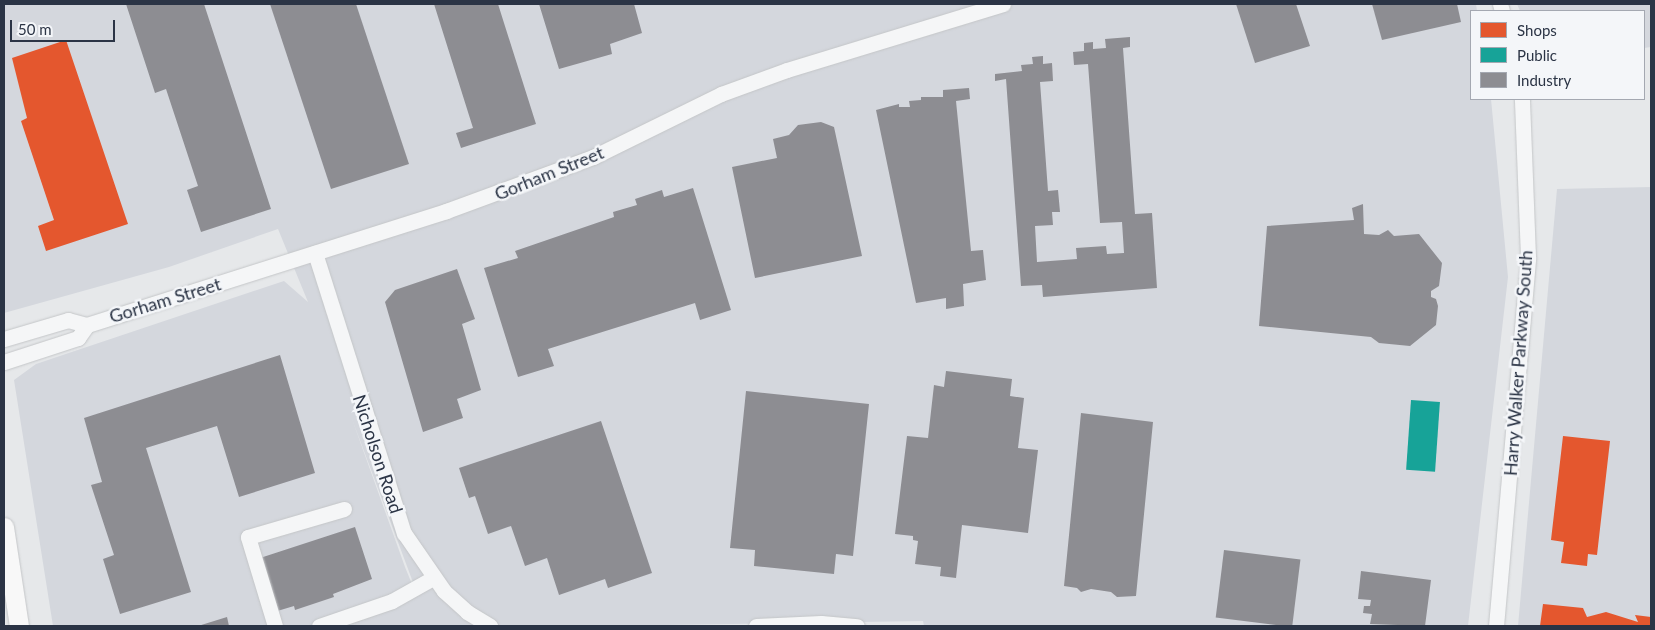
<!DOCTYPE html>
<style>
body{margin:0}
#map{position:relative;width:1655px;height:630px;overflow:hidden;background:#e6e8ea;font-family:Lato,sans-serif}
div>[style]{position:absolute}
.built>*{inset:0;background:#d4d7dd}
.shops>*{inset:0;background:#e4572e}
.public>*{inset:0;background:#17a398;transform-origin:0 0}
.industry>*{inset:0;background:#8d8d92;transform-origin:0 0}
.roads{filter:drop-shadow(0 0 1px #c4c6c8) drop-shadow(0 0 1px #c4c6c8)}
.minor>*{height:15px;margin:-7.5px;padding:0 7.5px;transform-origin:7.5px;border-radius:7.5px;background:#f5f6f7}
.major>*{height:19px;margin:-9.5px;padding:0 9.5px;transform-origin:9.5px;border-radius:9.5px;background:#f8f8f8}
span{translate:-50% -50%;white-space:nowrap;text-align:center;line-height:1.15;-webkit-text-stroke:5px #f4f6f9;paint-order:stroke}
.street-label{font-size:18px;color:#2b3445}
.frame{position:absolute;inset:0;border:5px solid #2b3445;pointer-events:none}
.legend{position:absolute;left:1470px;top:10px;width:175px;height:90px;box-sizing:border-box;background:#f4f6f9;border:1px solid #a4a8b1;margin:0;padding:6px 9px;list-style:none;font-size:15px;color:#2b3445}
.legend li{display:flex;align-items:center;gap:10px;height:25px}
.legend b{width:25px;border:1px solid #a4a8b1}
.scale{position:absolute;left:10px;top:20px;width:105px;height:22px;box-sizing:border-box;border:2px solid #2b3445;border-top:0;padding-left:6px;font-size:15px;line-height:18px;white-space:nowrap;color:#2b3445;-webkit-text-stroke:4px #f4f6f9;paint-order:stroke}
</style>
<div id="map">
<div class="built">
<div style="clip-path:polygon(evenodd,4px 4px,1476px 4px,1477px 11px,1471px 11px,1471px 99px,1491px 99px,1508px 277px,1468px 626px,924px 626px,923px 621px,603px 626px,53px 626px,14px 380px,36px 364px,284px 281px,308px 302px,278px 229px,169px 267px,4px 313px,4px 4px,352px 419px,417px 593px,416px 594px,405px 567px,352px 419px)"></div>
<div style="clip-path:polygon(1517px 4px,1651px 4px,1651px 47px,1644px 48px,1644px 11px,1520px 11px)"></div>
<div style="clip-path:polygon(1651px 187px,1651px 626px,1518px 626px,1557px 189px)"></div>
</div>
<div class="shops">
<div style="clip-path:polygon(66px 40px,128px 224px,46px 251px,38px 226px,54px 220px,21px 121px,27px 118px,12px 58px)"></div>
<div style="clip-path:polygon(1563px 436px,1610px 441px,1597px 555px,1588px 554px,1587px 566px,1561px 563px,1564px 542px,1551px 540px)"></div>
<div style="clip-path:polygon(1543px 604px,1583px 608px,1587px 617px,1606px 612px,1638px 622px,1635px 615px,1651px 617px,1651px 626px,1540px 626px)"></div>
</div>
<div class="public">
<div style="left:1411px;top:400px;width:29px;height:70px;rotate:4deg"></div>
</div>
<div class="industry">
<div style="clip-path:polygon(126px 4px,204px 4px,271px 209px,201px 232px,187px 190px,198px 186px,166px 89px,155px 93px)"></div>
<div style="clip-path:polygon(270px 4px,356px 4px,409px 164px,331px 189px)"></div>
<div style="clip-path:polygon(434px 4px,498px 4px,536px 124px,461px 148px,456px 133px,473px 128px)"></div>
<div style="clip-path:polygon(539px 4px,634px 4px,642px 33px,610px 44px,612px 54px,559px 69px)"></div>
<div style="clip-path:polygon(1236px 4px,1296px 4px,1310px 46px,1255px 63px)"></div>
<div style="clip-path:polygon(1372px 4px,1457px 4px,1461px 22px,1382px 40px)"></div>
<div style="clip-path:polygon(1130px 37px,1130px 47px,1123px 48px,1135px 214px,1152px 213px,1157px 288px,1043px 297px,1042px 285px,1021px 286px,1006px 79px,995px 81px,995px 74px,1022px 71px,1021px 65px,1033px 64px,1032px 57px,1043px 56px,1043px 64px,1052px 63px,1053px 81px,1040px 82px,1048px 191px,1058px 190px,1060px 212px,1052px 212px,1053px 225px,1035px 226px,1037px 262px,1077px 259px,1076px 248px,1106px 246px,1107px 254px,1124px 253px,1122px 222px,1100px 223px,1088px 64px,1074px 65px,1073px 52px,1084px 51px,1084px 43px,1093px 42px,1093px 49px,1106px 48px,1105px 39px)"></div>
<div style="clip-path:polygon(969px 88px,970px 99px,956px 101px,971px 251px,983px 250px,986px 280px,963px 284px,964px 306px,946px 309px,946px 298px,916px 303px,876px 110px,899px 104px,899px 107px,910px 107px,909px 101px,921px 100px,921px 97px,943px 97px,943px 90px)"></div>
<div style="clip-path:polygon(821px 122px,834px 127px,862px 256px,755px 278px,732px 167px,777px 158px,773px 139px,789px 135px,798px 125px)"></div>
<div style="clip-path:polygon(693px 188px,731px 310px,700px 320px,695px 303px,548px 349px,554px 366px,518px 377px,484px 268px,518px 258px,515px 251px,614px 217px,613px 212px,637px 205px,635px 199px,662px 190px,664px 197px)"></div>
<div style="clip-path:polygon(1363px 204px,1364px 234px,1379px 235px,1388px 230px,1394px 236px,1419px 234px,1442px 263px,1439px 286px,1431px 291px,1431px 297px,1436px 299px,1438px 306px,1436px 325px,1410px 346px,1379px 343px,1371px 337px,1259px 326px,1267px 226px,1354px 220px,1352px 208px)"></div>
<div style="clip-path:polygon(457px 269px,475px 319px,462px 324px,481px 390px,457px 399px,463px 418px,423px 432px,385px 302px,395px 290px)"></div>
<div style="clip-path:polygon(280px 355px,315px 473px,239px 497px,217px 426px,146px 448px,191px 592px,120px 614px,103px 559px,114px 555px,91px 485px,102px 482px,84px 418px)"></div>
<div style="clip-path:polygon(946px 371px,1012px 379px,1010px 396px,1024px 398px,1018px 448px,1038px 450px,1028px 533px,962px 525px,956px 578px,940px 576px,941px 567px,915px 564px,918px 541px,913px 540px,913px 536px,895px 534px,907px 436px,928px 438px,934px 385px,944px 387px)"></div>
<div style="clip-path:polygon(746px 391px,869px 404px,853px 556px,836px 554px,834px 574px,754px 566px,755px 550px,730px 548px)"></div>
<div style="clip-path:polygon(1081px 413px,1153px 422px,1136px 596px,1117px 597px,1111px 592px,1091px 589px,1081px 592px,1077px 588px,1064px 586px)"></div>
<div style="clip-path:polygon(601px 421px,652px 573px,608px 588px,605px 579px,559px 595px,547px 558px,525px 566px,511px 526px,488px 534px,475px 496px,469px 498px,459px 468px)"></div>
<div style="clip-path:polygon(355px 527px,372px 579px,333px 594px,334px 597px,295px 610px,294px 606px,274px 612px,257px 559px)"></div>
<div style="left:1224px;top:550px;width:77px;height:68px;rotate:7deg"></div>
<div style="clip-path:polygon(1361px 571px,1431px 580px,1425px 626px,1370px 624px,1372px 614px,1363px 613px,1364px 606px,1370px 606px,1371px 600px,1358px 599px)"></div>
<div style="clip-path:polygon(227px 617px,229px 626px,198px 626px)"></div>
</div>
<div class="roads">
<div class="minor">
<div style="left:1500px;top:4px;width:7px;rotate:74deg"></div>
<div style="left:315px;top:253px;width:294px;rotate:72.4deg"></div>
<div style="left:404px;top:533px;width:70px;rotate:55.4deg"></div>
<div style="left:444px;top:591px;width:31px;rotate:42deg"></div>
<div style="left:467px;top:612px;width:27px;rotate:31deg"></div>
<div style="left:4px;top:339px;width:67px;rotate:-16.5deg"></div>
<div style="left:68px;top:320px;width:20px;rotate:15deg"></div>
<div style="left:87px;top:325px;width:377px;rotate:-17.6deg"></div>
<div style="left:446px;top:211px;width:157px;rotate:-20.2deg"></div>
<div style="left:593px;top:157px;width:143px;rotate:-26.2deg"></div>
<div style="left:721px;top:94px;width:70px;rotate:-20deg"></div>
<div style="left:787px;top:70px;width:226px;rotate:-17deg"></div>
<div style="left:4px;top:362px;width:78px;rotate:-18deg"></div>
<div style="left:78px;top:338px;width:16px;rotate:-55deg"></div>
<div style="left:275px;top:626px;width:93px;rotate:-106.9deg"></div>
<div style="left:248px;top:537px;width:100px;rotate:-16.3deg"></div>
<div style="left:319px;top:626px;width:77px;rotate:-18.9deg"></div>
<div style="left:392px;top:601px;width:47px;rotate:-29.3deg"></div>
<div style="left:756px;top:626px;width:65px;rotate:-2.6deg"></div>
<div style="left:821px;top:623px;width:36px;rotate:5deg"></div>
<div style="left:1496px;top:626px;width:370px;rotate:-85deg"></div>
<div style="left:1528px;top:257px;width:158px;rotate:-92.2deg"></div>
</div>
<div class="major">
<div style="left:4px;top:527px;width:100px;rotate:81.4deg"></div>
</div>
</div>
<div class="street-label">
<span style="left:549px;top:173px;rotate:-22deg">Gorham Street</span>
<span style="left:165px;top:300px;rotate:-17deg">Gorham Street</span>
<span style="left:1518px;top:363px;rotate:-86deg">Harry Walker Parkway South</span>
<span style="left:378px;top:454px;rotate:72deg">Nicholson Road</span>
</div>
<div class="frame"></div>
<ul class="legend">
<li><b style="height:14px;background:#e4572e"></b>Shops</li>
<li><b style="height:14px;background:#17a398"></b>Public</li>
<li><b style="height:14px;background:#8d8d92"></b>Industry</li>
</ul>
<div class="scale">50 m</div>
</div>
